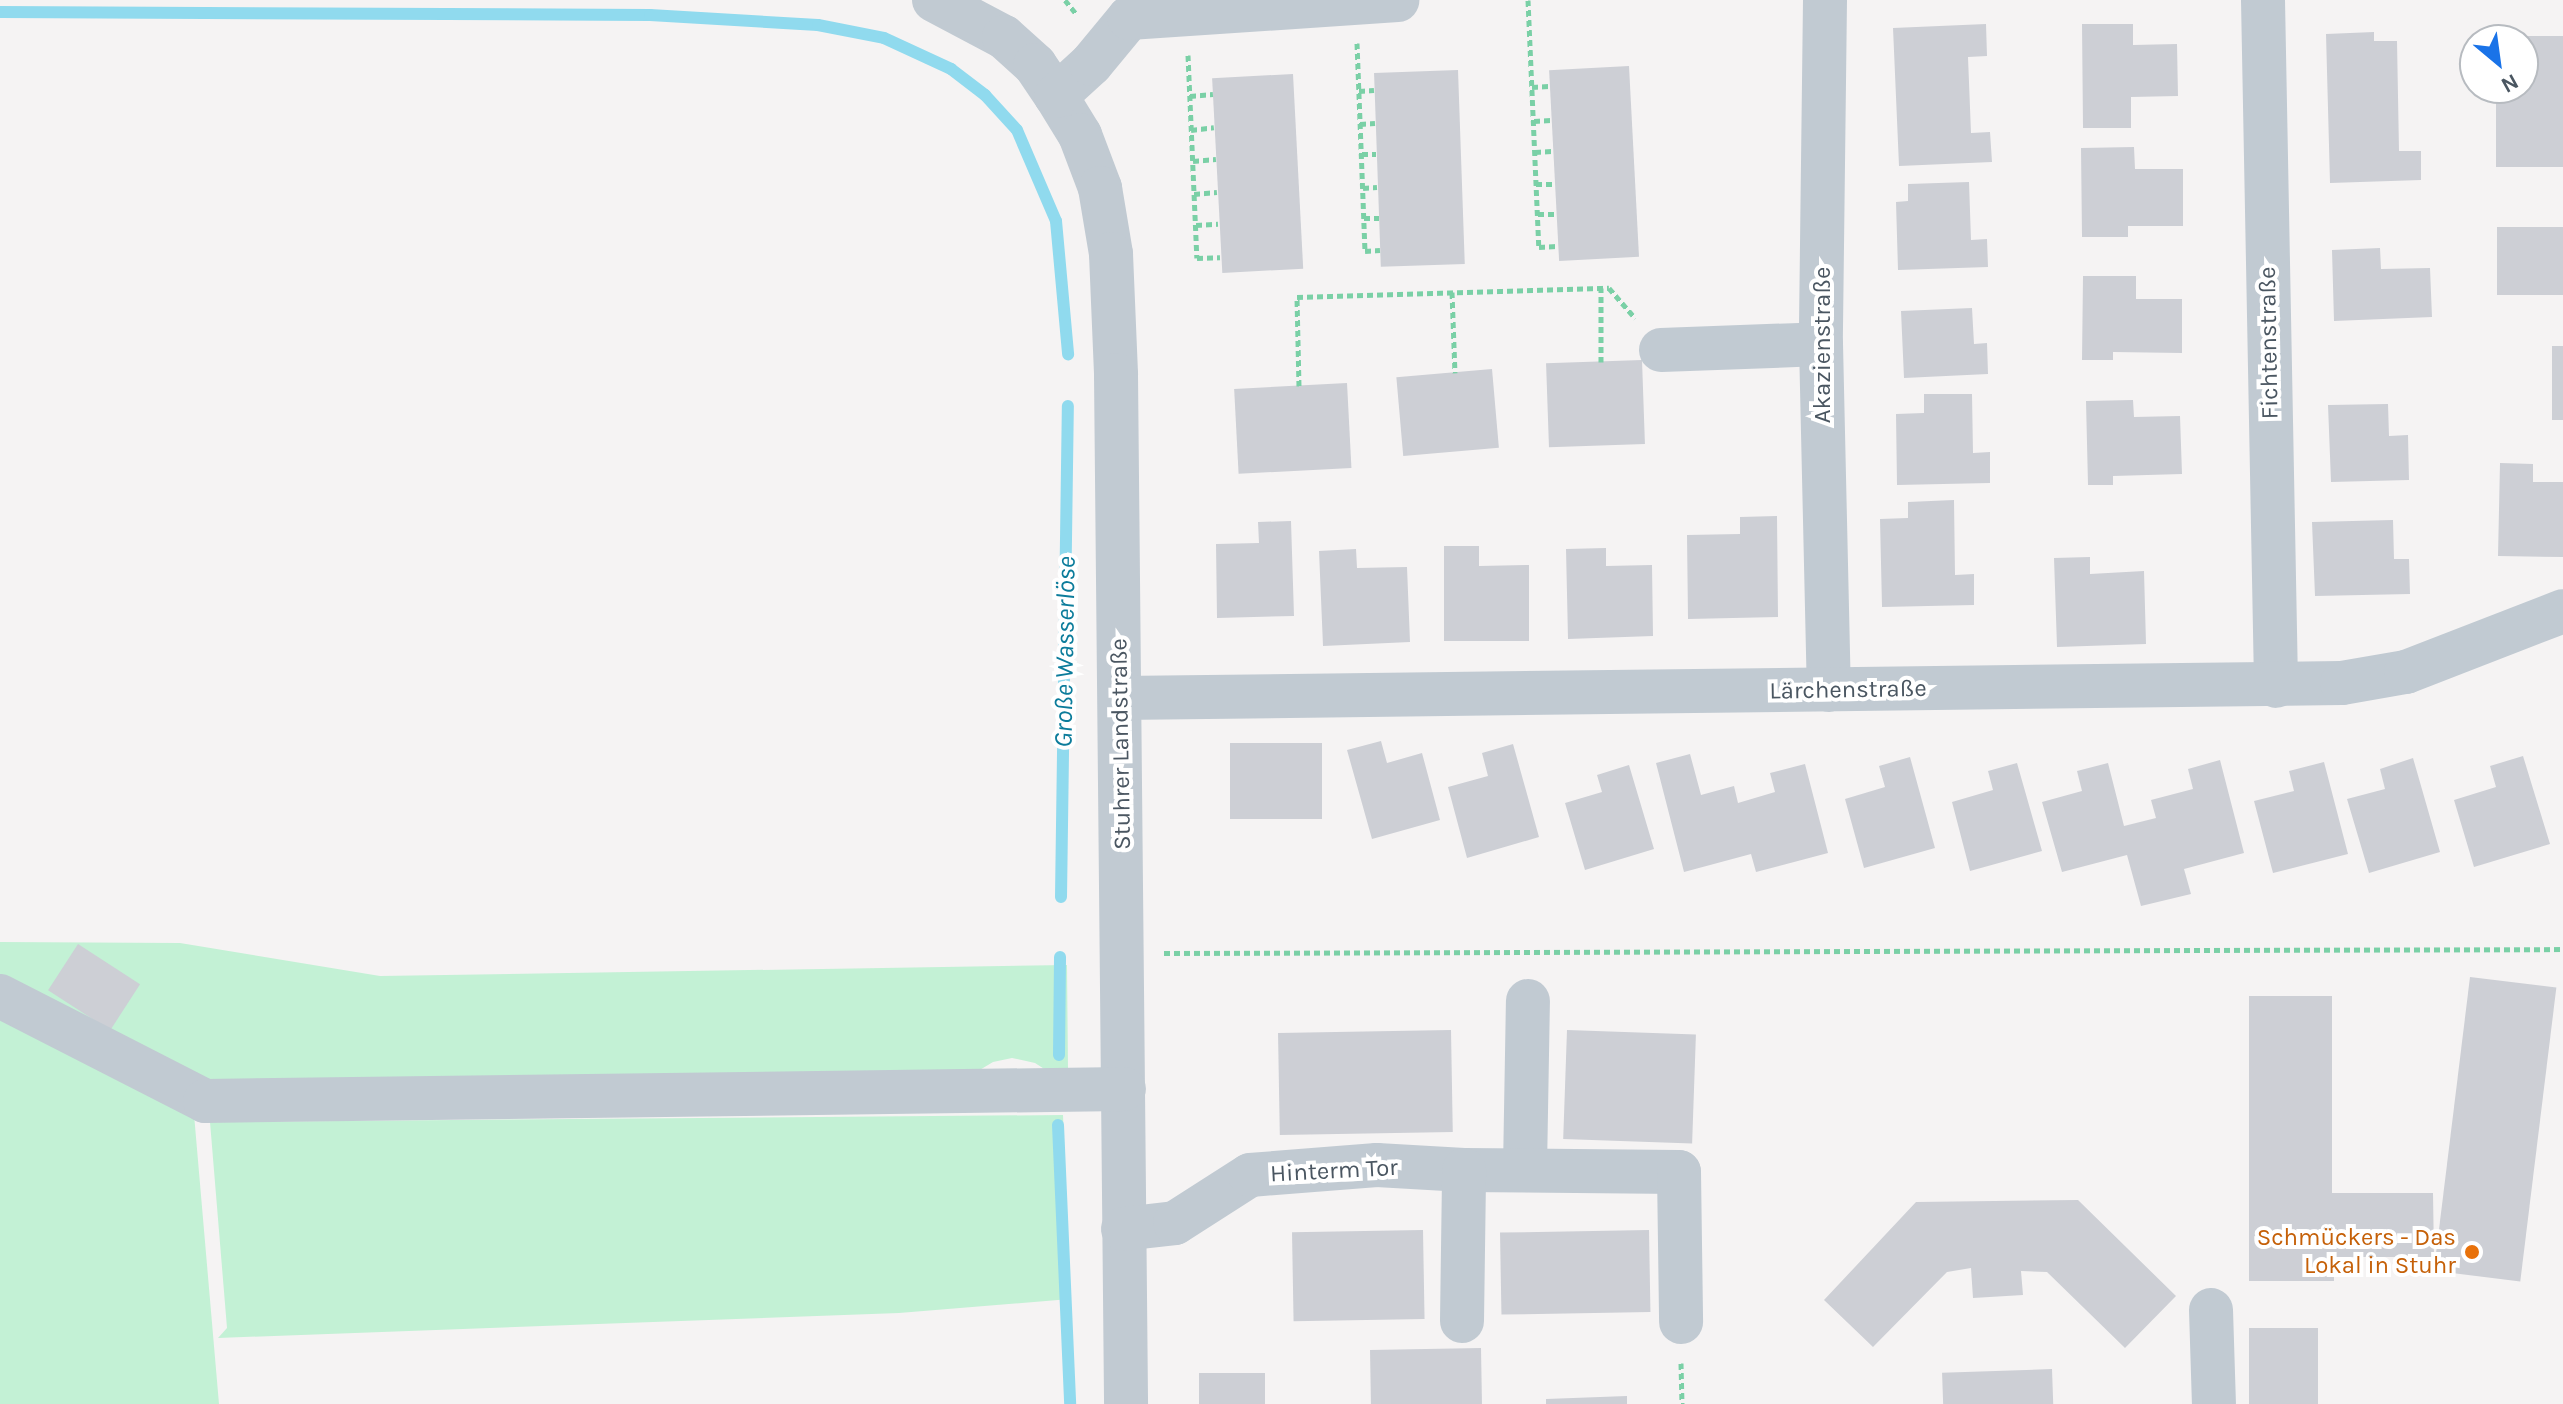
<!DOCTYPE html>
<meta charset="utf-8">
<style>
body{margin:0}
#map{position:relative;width:2563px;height:1404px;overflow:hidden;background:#f5f3f3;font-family:Karla,sans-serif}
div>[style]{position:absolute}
.green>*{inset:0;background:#c3f1d5}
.stream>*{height:12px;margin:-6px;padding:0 6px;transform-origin:6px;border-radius:6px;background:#90daee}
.building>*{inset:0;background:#cdcfd5;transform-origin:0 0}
.path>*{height:5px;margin-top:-2.5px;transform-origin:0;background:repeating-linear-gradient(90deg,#7ad0a6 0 6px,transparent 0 10px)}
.minor>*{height:44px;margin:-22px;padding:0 22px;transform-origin:22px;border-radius:22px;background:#c1cad2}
.dots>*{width:22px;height:22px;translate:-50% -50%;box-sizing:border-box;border:4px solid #fff;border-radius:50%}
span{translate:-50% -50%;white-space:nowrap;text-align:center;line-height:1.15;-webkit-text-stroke:8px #fff;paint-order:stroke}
.street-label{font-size:24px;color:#4a5661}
.food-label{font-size:24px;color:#c56008}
.right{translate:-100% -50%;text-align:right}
.water-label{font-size:26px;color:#0c7c9b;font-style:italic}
.north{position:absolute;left:2459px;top:24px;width:80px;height:80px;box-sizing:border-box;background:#fff;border:2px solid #b7bbc0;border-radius:50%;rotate:151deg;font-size:22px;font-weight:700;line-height:32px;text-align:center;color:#4a5661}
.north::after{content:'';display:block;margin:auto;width:28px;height:36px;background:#1a73e8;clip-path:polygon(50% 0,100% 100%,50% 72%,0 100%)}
</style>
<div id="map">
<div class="green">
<div style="clip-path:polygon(0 942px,180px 943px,380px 976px,1067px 965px,1068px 1068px,1049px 1072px,1035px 1063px,1012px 1058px,993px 1062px,968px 1077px,192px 1091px,219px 1404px,0 1404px)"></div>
<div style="clip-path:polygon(1063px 1115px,1070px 1299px,899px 1313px,218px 1338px,227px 1328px,210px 1122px)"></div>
</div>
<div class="stream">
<div style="left:0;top:12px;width:650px;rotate:0.26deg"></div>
<div style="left:650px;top:15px;width:168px;rotate:3.4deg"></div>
<div style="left:818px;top:25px;width:67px;rotate:11.1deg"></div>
<div style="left:884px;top:38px;width:74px;rotate:24.8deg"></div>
<div style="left:951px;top:69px;width:43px;rotate:37.4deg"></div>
<div style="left:985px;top:95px;width:47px;rotate:47.6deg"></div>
<div style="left:1017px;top:130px;width:99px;rotate:66.8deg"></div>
<div style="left:1056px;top:221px;width:134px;rotate:84.8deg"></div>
<div style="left:1061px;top:897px;width:491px;rotate:-89.2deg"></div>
<div style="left:1059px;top:1055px;width:98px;rotate:-89.4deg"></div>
<div style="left:1058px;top:1125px;width:279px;rotate:87.5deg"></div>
</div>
<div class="building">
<div style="clip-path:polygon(1986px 24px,1987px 56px,1968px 57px,1971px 133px,1990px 132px,1992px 162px,1899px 166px,1893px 28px)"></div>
<div style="clip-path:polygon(2082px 24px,2133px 24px,2133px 45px,2177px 44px,2178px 96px,2131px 97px,2131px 128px,2083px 128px)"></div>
<div style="clip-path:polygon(2374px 32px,2374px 41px,2397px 41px,2399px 151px,2421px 151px,2421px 180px,2330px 183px,2326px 34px)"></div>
<div style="clip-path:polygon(2496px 36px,2563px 36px,2563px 167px,2496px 167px,2496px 88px,2523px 88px,2523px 40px,2496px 40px)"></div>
<div style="left:1629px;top:66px;width:191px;height:80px;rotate:87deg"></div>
<div style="left:1458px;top:70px;width:194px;height:84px;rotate:88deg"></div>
<div style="left:1293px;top:74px;width:195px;height:81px;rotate:87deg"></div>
<div style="clip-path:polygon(2134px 147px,2135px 169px,2183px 169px,2183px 226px,2128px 226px,2128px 237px,2082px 237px,2081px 148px)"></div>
<div style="clip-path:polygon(1969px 182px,1971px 240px,1987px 239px,1988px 267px,1898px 270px,1896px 202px,1908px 201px,1908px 184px)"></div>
<div style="left:2497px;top:227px;width:66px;height:68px"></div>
<div style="clip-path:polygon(2380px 248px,2381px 269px,2430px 268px,2432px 317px,2334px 321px,2332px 250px)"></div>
<div style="clip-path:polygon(2083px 276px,2136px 276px,2136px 299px,2182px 299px,2182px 353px,2113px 352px,2113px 360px,2082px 360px)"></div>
<div style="clip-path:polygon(1972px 308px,1974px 344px,1987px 343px,1988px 374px,1904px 378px,1901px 311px)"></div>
<div style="left:2552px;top:346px;width:11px;height:74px"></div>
<div style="left:1642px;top:360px;width:84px;height:96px;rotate:88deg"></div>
<div style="left:1492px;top:369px;width:79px;height:96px;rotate:85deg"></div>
<div style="left:1347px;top:383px;width:85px;height:113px;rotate:87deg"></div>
<div style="clip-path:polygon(1924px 394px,1972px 394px,1973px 453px,1990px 452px,1990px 483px,1897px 485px,1896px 414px,1924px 413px)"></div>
<div style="clip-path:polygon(2133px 400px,2134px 417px,2180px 416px,2182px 474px,2113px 476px,2113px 485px,2088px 485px,2086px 401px)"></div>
<div style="clip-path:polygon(2388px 404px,2389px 436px,2408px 435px,2409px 480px,2331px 482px,2328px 405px)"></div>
<div style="clip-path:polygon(2500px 463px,2533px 464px,2533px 482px,2563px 482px,2563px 557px,2498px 556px)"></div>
<div style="clip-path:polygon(1954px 500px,1955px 575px,1974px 574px,1974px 605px,1882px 607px,1880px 519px,1908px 518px,1908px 502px)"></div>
<div style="clip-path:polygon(1777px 516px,1778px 617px,1688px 619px,1687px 535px,1740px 534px,1740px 517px)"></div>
<div style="clip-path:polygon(2393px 520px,2394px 559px,2409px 559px,2410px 594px,2315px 596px,2312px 522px)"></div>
<div style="clip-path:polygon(1291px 521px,1294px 616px,1217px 618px,1216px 544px,1259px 543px,1258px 522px)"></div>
<div style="clip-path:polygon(1444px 546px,1479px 546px,1479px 566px,1529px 565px,1529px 641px,1444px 641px)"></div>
<div style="clip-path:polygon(1606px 548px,1606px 566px,1652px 565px,1653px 636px,1568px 639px,1566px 549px)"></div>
<div style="clip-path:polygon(1356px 549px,1357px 568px,1407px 567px,1410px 642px,1323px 646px,1319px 551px)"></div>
<div style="clip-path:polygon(2090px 557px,2090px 574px,2144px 571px,2146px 644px,2057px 647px,2054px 558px)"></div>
<div style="clip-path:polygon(1381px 741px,1387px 763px,1422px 753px,1440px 820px,1372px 839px,1347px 750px)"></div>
<div style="left:1230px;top:743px;width:92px;height:76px"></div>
<div style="clip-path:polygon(1513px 744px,1539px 837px,1467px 858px,1448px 787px,1488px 776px,1482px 753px)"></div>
<div style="clip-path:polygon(1690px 754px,1701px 795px,1734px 786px,1738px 803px,1775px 792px,1770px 773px,1805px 764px,1828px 853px,1756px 872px,1751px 854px,1684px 872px,1656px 763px)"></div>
<div style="clip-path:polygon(2523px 756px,2550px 844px,2474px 867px,2454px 800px,2496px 787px,2490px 766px)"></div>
<div style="clip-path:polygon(1910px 757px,1935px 848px,1864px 868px,1845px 799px,1885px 787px,1879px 766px)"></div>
<div style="clip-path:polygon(2413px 758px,2440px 852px,2369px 873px,2347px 799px,2385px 789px,2380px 769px)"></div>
<div style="clip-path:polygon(2220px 760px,2244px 853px,2184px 869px,2191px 894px,2141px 906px,2127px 855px,2062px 872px,2042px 802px,2082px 791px,2077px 771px,2108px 763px,2124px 826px,2156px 818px,2151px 800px,2193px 789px,2188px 769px)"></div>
<div style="clip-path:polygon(2324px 762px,2348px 854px,2273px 873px,2254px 801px,2294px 791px,2289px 771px)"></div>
<div style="clip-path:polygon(2017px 763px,2042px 851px,1970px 871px,1952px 802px,1993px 790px,1988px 771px)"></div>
<div style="clip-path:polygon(1629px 765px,1654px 849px,1585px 870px,1565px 803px,1602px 792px,1597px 775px)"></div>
<div style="left:78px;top:944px;width:74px;height:55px;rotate:33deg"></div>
<div style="left:2470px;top:977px;width:87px;height:296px;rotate:7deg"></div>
<div style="clip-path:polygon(2249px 996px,2332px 996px,2332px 1193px,2433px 1193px,2434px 1257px,2334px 1257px,2334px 1281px,2249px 1281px)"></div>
<div style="left:1451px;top:1030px;width:102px;height:173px;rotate:89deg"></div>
<div style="left:1567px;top:1030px;width:129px;height:109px;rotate:2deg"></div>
<div style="clip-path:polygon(2078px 1200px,2176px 1296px,2125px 1348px,2047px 1272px,2021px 1271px,2023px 1295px,1973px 1298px,1971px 1268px,1947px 1272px,1873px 1347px,1824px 1300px,1916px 1202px)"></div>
<div style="left:1423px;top:1230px;width:89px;height:131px;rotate:89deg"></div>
<div style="left:1649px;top:1230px;width:82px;height:149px;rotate:89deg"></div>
<div style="left:2249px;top:1328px;width:69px;height:76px"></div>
<div style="left:1481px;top:1348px;width:56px;height:111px;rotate:89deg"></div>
<div style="left:2052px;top:1369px;width:35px;height:110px;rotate:88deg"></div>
<div style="left:1199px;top:1373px;width:66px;height:31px"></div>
<div style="clip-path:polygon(1627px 1396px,1627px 1404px,1546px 1404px,1546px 1399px)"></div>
</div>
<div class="path">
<div style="left:1065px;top:0;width:19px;rotate:51deg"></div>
<div style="left:1528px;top:0;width:247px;rotate:87.5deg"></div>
<div style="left:1539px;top:247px;width:18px;rotate:-3deg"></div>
<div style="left:1357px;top:43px;width:208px;rotate:87.8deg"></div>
<div style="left:1365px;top:251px;width:15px;rotate:-4deg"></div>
<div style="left:1188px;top:55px;width:203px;rotate:87.5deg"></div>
<div style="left:1197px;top:258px;width:23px;rotate:-2deg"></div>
<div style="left:1532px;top:87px;width:17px;rotate:-3deg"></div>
<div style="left:1359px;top:91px;width:15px;rotate:-4deg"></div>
<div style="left:1190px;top:96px;width:23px;rotate:-5deg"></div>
<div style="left:1534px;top:121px;width:17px;rotate:-3deg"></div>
<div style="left:1360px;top:124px;width:15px;rotate:-4deg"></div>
<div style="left:1191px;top:130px;width:23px;rotate:-7deg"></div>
<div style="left:1535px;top:152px;width:17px;rotate:-3deg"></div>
<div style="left:1362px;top:154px;width:14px"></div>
<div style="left:1193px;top:161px;width:23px;rotate:-5deg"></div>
<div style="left:1536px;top:184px;width:18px"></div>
<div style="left:1363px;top:188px;width:14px;rotate:-4deg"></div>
<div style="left:1194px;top:194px;width:23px;rotate:-5deg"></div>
<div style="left:1538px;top:214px;width:17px"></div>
<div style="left:1364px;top:218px;width:15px"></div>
<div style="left:1196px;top:225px;width:22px;rotate:-3deg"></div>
<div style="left:1452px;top:292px;width:81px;rotate:87.9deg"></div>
<div style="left:1601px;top:362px;width:74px;rotate:-90deg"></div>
<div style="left:1299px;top:386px;width:89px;rotate:-91.3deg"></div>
<div style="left:1297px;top:297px;width:312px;rotate:-1.7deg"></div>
<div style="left:1609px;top:288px;width:40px;rotate:49deg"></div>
<div style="left:1164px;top:953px;width:1399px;rotate:-0.16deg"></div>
<div style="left:1681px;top:1363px;width:41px;rotate:88.6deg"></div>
</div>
<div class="minor">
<div style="left:934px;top:0;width:79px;rotate:27.9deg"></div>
<div style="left:1004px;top:37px;width:42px;rotate:42.1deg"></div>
<div style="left:1035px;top:65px;width:37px;rotate:56deg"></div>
<div style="left:1056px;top:96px;width:46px;rotate:58.4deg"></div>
<div style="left:1080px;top:135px;width:57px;rotate:69.3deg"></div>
<div style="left:1100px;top:188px;width:67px;rotate:80.5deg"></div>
<div style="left:1111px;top:254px;width:121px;rotate:87.6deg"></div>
<div style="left:1116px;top:375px;width:1029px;rotate:89.44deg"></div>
<div style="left:1825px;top:0;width:344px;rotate:90.7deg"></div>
<div style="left:1821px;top:344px;width:346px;rotate:88.7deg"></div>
<div style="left:2263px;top:0;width:686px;rotate:88.91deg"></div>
<div style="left:1056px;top:96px;width:47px;rotate:-42.4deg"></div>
<div style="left:1091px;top:64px;width:60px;rotate:-50.4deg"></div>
<div style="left:1129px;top:18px;width:269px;rotate:-3.8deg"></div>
<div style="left:1661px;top:350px;width:160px;rotate:-2.1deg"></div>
<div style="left:1120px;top:698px;width:1222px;rotate:-0.7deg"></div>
<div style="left:2342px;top:683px;width:65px;rotate:-9.8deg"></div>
<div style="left:2406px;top:672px;width:168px;rotate:-21.2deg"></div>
<div style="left:0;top:996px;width:230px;rotate:27.1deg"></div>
<div style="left:205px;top:1101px;width:919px;rotate:-0.75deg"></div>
<div style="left:1525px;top:1169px;width:168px;rotate:-89deg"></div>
<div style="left:1123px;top:1229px;width:52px;rotate:-6.6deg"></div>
<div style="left:1175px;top:1223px;width:89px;rotate:-32.6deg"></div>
<div style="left:1250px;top:1175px;width:127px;rotate:-4.5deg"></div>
<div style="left:1377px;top:1165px;width:87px;rotate:3.3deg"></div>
<div style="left:1464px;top:1170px;width:215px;rotate:0.5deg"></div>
<div style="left:1679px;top:1172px;width:150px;rotate:89.2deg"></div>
<div style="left:2211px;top:1310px;width:94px;rotate:88.2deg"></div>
<div style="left:1462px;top:1321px;width:151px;rotate:-89.2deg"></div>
</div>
<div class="dots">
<div style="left:2472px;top:1252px;background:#e8710a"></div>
</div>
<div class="street-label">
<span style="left:2269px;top:343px;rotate:-91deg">Fichtenstraße</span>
<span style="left:1823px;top:345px;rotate:-90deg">Akazienstraße</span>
<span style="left:1848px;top:690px;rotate:-1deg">Lärchenstraße</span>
<span style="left:1121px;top:744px;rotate:-91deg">Stuhrer Landstraße</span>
<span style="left:1334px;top:1171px;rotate:-3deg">Hinterm Tor</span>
</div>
<div class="food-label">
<span class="right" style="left:2456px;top:1252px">Schmückers - Das<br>Lokal in Stuhr</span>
</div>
<div class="water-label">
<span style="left:1065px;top:652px;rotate:-89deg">Große Wasserlöse</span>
</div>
<div class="north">N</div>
</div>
